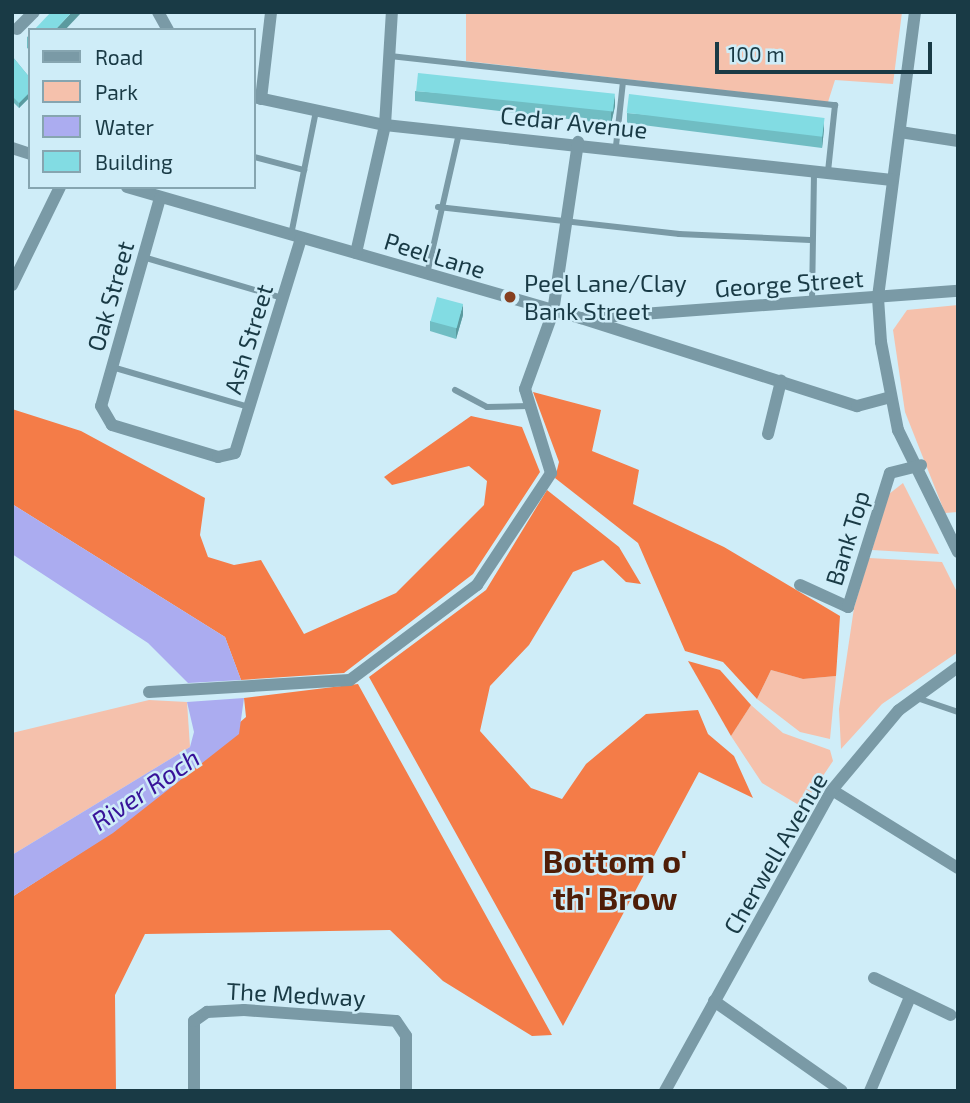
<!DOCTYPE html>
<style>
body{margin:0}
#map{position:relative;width:970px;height:1103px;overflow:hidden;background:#cfedf8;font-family:"Exo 2",sans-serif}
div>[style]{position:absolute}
.green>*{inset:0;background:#f5c1ac}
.forest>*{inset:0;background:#f47c48}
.water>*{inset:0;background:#abacf0}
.lane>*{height:6px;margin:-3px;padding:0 3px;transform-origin:3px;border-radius:3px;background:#7a9aa6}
.street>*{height:12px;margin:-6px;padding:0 6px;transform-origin:6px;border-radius:6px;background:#7a9aa6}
.wall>*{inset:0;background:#70bdc3}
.shaded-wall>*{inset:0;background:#5b9a9f}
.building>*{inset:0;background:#82dce3;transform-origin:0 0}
.dots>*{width:19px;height:19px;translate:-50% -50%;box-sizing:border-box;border:4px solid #cfedf8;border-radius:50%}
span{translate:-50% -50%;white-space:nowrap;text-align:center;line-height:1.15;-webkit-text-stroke:5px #cfedf8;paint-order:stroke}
.street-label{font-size:24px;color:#193a45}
.poi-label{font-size:24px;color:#193a45}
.left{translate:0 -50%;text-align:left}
.water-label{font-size:26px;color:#371399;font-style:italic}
.district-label{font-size:32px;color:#4f1e08;font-weight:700}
.frame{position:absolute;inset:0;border:14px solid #193a45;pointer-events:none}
.legend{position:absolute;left:28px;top:28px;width:228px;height:161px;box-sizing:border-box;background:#cfedf8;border:2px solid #86a5b0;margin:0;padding:9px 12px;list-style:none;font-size:21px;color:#193a45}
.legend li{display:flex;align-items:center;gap:14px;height:35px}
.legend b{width:35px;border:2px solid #86a5b0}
.scale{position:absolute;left:715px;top:42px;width:217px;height:32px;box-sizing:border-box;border:4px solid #193a45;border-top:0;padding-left:9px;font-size:21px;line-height:24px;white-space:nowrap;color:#193a45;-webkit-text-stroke:5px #cfedf8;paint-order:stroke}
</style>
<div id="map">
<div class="green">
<div style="clip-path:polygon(466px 12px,902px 12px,893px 84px,835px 80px,828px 102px,466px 61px)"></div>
<div style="clip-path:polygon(958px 305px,958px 512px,945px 513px,905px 412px,893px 330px,907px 310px)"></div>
<div style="clip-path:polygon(903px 483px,939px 554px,872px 550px,889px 494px)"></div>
<div style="clip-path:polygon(869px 558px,942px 562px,958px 594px,958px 652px,882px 704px,841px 749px,839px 709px,854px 608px)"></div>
<div style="clip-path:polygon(771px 670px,803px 679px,836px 676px,830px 739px,800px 732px,757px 699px)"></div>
<div style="clip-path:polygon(149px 700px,187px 702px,190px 747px,12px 855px,12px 733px)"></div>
<div style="clip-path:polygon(751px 705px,783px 733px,830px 750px,833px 761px,802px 807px,762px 783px,731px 736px)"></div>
</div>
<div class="forest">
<div style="clip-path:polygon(533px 392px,601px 410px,592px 451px,639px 470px,633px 504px,724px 547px,840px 616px,836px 676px,803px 679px,771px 670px,757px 699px,723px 662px,685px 651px,638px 543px,555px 478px,559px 462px)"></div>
<div style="clip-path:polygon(12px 409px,81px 431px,205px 498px,200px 535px,208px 557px,234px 565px,261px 560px,304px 634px,396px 593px,484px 505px,487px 481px,469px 466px,392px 485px,384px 477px,471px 416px,522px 427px,540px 472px,473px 574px,344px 673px,241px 680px,225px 637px,12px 504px)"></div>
<div style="clip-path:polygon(547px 490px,619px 547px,641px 584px,626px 582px,603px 560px,573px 572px,529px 645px,490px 686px,480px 731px,531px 788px,562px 799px,586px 764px,646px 714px,698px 710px,708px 734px,734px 756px,753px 798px,699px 772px,563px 1026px,369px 677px,486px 590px)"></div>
<div style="clip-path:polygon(688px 661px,720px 670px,751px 705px,731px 736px)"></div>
<div style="clip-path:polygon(358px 684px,552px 1035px,532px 1036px,443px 981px,390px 930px,145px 934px,115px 995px,116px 1091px,12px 1091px,12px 897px,113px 832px,246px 717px,244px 698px)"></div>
</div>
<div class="water">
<div style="clip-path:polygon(12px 504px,225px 637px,241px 680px,188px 683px,148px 643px,12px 554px)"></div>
<div style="clip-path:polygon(244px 698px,239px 734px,113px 833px,12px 897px,12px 855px,190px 747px,194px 732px,187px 702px)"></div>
</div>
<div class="lane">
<div style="left:390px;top:56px;width:448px;rotate:6.3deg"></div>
<div style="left:835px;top:105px;width:67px;rotate:96deg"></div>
<div style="left:616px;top:146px;width:64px;rotate:-83.8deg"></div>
<div style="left:254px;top:157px;width:52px;rotate:14.6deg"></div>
<div style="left:438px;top:207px;width:243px;rotate:6.4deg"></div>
<div style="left:679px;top:234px;width:131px;rotate:2.6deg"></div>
<div style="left:291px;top:235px;width:126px;rotate:-78.6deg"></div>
<div style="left:143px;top:257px;width:145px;rotate:16.4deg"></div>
<div style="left:427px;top:274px;width:145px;rotate:-77.2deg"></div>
<div style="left:812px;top:301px;width:129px;rotate:-89.1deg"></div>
<div style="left:112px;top:367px;width:143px;rotate:16.3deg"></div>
<div style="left:455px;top:390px;width:36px;rotate:28deg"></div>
<div style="left:487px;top:407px;width:42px;rotate:-1.4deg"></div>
<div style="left:917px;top:698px;width:43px;rotate:18.9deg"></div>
</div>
<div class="street">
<div style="left:158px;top:12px;width:21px;rotate:61deg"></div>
<div style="left:915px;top:12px;width:288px;rotate:97.4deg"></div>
<div style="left:878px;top:298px;width:44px;rotate:86.1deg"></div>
<div style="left:881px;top:342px;width:90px;rotate:79.1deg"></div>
<div style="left:898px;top:430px;width:136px;rotate:63.8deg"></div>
<div style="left:17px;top:29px;width:24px;rotate:-45deg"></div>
<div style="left:254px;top:97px;width:134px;rotate:12.1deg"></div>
<div style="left:385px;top:125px;width:510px;rotate:6.19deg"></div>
<div style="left:261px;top:99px;width:88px;rotate:-83.4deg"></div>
<div style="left:900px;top:132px;width:59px;rotate:8.8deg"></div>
<div style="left:12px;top:148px;width:19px;rotate:18deg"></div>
<div style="left:127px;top:187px;width:473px;rotate:16.1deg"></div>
<div style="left:581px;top:318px;width:290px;rotate:17.7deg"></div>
<div style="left:857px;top:406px;width:34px;rotate:-15deg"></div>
<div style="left:160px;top:198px;width:216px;rotate:105.8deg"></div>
<div style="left:101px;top:406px;width:22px;rotate:60deg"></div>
<div style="left:112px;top:425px;width:111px;rotate:16.8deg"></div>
<div style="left:218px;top:457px;width:17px;rotate:-13deg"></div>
<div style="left:235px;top:453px;width:225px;rotate:-72.9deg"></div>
<div style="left:356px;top:253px;width:131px;rotate:-77.2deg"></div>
<div style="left:385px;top:125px;width:113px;rotate:-86.5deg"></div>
<div style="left:12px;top:285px;width:109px;rotate:-63.9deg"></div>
<div style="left:588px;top:318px;width:371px;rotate:-4.2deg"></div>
<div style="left:768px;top:434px;width:55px;rotate:-76.2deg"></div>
<div style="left:800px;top:585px;width:53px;rotate:24.6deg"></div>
<div style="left:848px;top:607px;width:140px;rotate:-72.6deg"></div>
<div style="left:890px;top:473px;width:32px;rotate:-14deg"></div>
<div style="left:149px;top:692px;width:201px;rotate:-3.4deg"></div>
<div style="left:350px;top:680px;width:159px;rotate:-36.8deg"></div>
<div style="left:477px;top:585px;width:134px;rotate:-56.5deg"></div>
<div style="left:551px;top:473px;width:88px;rotate:-107.2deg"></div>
<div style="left:525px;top:389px;width:82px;rotate:-70deg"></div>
<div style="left:553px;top:312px;width:172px;rotate:-81.6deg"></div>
<div style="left:832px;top:790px;width:148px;rotate:31.8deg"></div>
<div style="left:874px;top:978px;width:85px;rotate:25.7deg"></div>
<div style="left:714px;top:1001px;width:156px;rotate:35.1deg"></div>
<div style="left:194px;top:1091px;width:70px;rotate:-90deg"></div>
<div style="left:194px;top:1021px;width:16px;rotate:-35deg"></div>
<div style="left:207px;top:1012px;width:37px;rotate:-3deg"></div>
<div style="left:244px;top:1010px;width:152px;rotate:4.1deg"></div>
<div style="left:396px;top:1021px;width:18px;rotate:56deg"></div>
<div style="left:406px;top:1036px;width:55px;rotate:90deg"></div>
<div style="left:665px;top:1091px;width:344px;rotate:-61deg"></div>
<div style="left:832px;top:790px;width:104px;rotate:-50.1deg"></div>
<div style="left:899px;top:710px;width:73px;rotate:-36.1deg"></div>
<div style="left:870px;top:1091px;width:102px;rotate:-66.9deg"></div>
</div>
<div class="wall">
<div style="clip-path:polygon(30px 35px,30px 50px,27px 48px,27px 37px)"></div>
<div style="clip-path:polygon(12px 56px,30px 78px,30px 97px,19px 108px,12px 101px)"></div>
<div style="clip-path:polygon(415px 91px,615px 106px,611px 124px,415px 101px)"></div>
<div style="clip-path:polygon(627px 113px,824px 129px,822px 148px,627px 123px)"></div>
<div style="clip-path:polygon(463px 315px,456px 339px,430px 331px,430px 321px)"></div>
</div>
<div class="shaded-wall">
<div style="clip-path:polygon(72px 12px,81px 12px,81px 13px,65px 30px,55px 30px)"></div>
<div style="clip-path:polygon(30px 92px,30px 97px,19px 108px,19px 103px)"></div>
<div style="clip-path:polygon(615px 95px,615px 106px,611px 124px,611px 114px)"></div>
<div style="clip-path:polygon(824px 119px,824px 129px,822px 148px,822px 137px)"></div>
<div style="clip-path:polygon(463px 304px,463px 315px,456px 339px,456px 328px)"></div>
</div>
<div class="building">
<div style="clip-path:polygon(51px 12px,72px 12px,55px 30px,34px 30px)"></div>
<div style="clip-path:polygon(12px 56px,30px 78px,30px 92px,19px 103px,12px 96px)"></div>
<div style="left:418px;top:73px;width:198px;height:18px;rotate:6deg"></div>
<div style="left:629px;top:94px;width:197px;height:19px;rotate:7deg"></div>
<div style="left:437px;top:297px;width:27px;height:25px;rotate:15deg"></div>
</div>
<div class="dots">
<div style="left:510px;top:297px;background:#863f1f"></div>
</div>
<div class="street-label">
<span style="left:574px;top:122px;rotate:6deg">Cedar Avenue</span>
<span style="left:435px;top:255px;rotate:17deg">Peel Lane</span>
<span style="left:789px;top:283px;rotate:-4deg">George Street</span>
<span style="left:110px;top:296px;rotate:-74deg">Oak Street</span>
<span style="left:248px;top:339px;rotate:-73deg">Ash Street</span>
<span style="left:847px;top:538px;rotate:-73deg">Bank Top</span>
<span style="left:775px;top:853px;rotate:-60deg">Cherwell Avenue</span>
<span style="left:296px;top:994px;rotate:3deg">The Medway</span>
</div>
<div class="poi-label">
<span class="left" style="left:524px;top:297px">Peel Lane/Clay<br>Bank Street</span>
</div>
<div class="water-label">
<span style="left:145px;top:789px;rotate:-34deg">River Roch</span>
</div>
<div class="district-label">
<span style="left:615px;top:879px">Bottom o'<br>th' Brow</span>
</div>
<div class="frame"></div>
<ul class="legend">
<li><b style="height:9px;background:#7a9aa6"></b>Road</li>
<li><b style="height:19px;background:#f5c1ac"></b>Park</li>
<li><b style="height:19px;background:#abacf0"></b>Water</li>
<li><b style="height:19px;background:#82dce3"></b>Building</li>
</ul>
<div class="scale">100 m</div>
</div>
